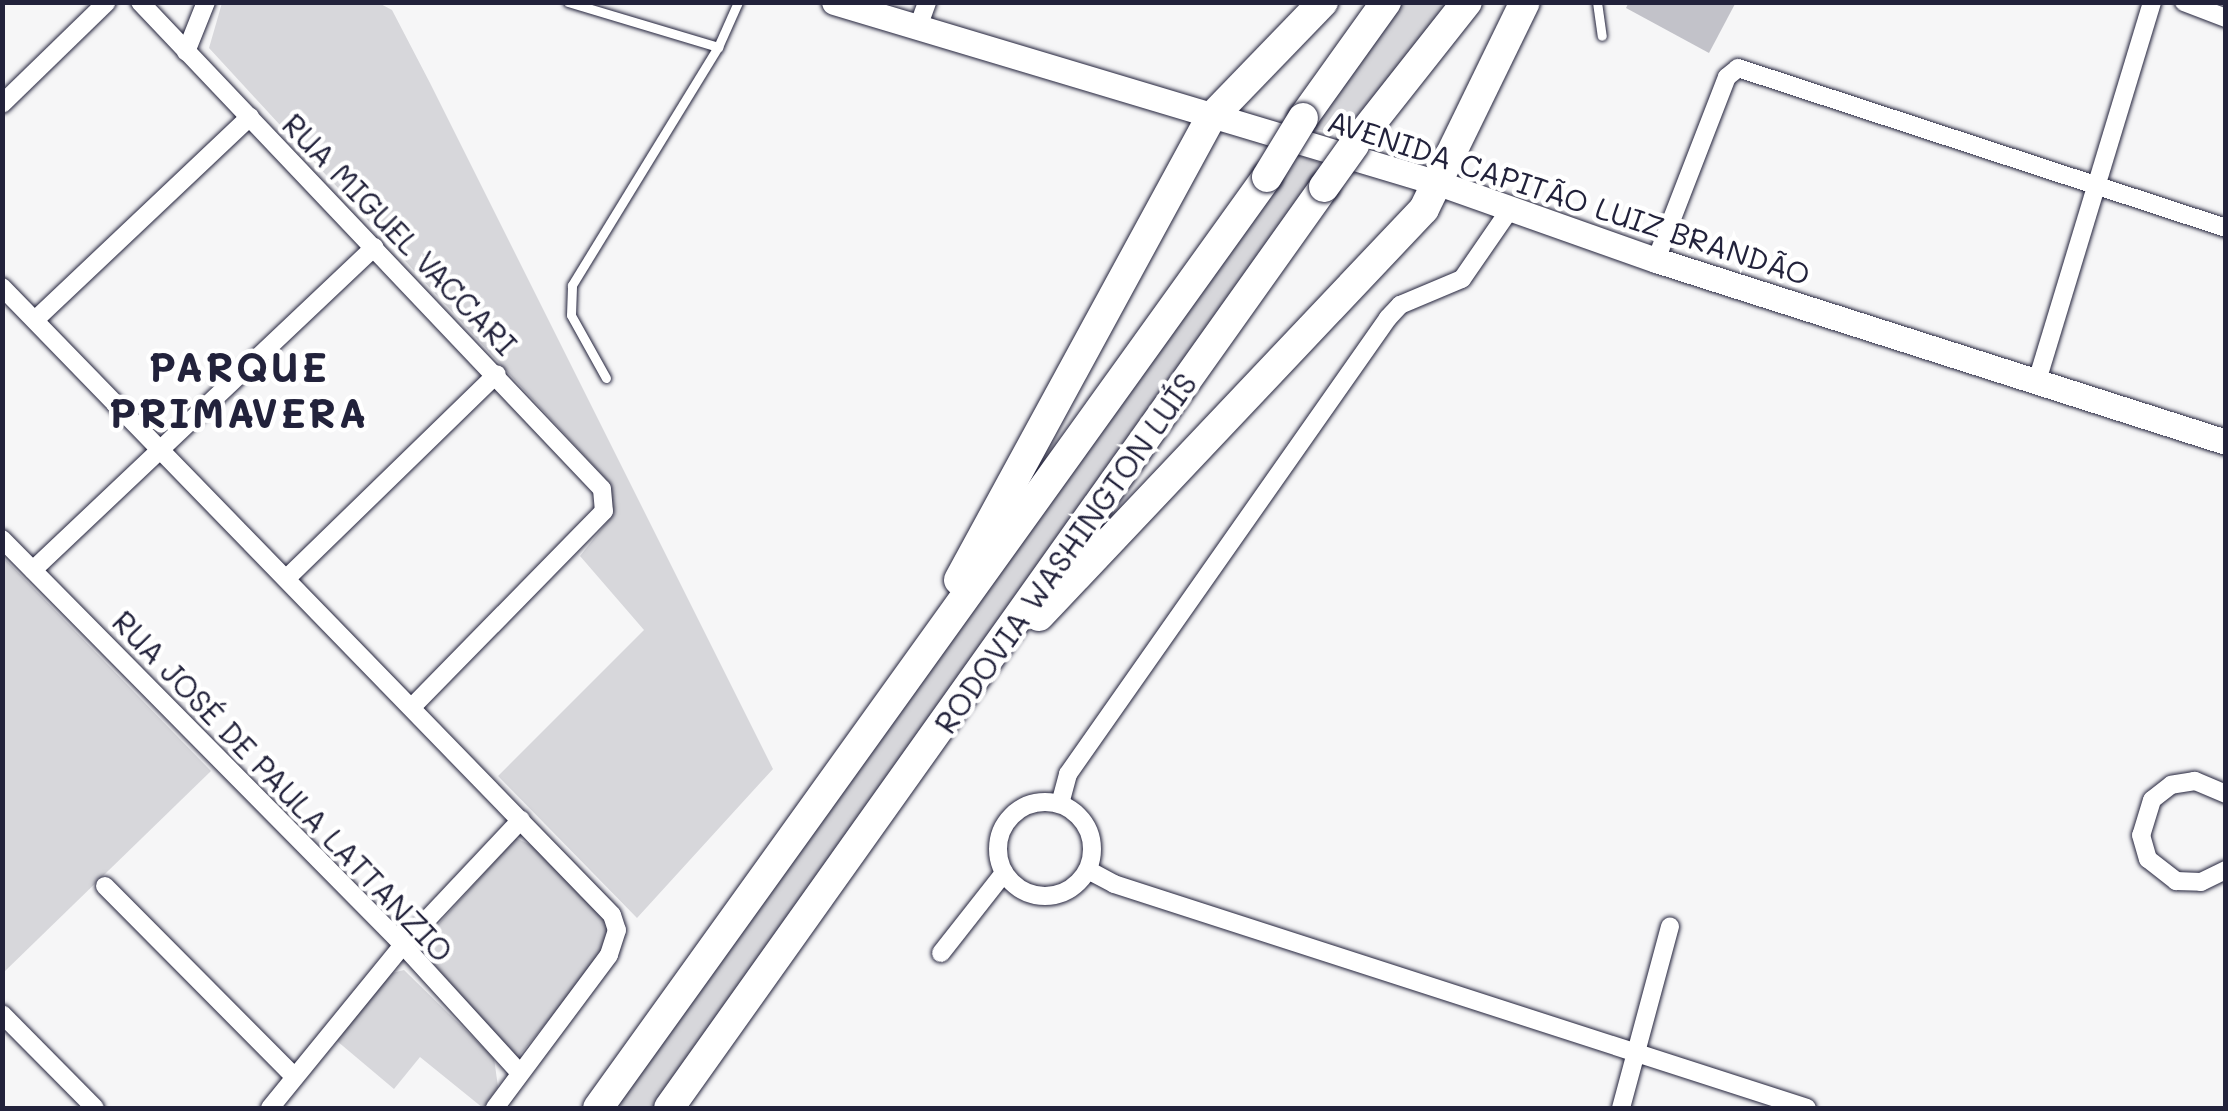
<!DOCTYPE html>
<meta charset="utf-8">
<style>
body{margin:0}
#map{position:relative;width:2228px;height:1111px;overflow:hidden;background:#f6f6f7;font-family:Mali,sans-serif}
div>[style]{position:absolute}
.green>*{inset:0;background:#d7d7db}
.building>*{inset:0;background:#c2c2c9}
.roads{filter:drop-shadow(0 0 2px #22223b) drop-shadow(0 0 2px #22223b)}
.lane>*{height:9px;margin:-4.5px;padding:0 4.5px;transform-origin:4.5px;border-radius:4.5px;background:#fff}
.street>*{height:18px;margin:-9px;padding:0 9px;transform-origin:9px;border-radius:9px;background:#fff}
.street>.ring{margin:-9px;padding:0;box-sizing:content-box;background:none;border:18px solid #fff;border-radius:50%}
.secondary>*{height:25px;margin:-12.5px;padding:0 12.5px;transform-origin:12.5px;border-radius:12.5px;background:#fff}
.highway>*{height:30px;margin:-15px;padding:0 15px;transform-origin:15px;border-radius:15px;background:#fff}
.bridges{filter:drop-shadow(0 0 2px #22223b) drop-shadow(0 0 2px #22223b)}
.highway-bridge>*{height:30px;margin:-15px;padding:0 15px;transform-origin:15px;border-radius:15px;background:#fff}
span{translate:-50% -50%;white-space:nowrap;text-align:center;line-height:1.15;-webkit-text-stroke:9px #fff;paint-order:stroke}
.street-label{font-size:30px;color:#22223b}
.district-label{font-size:40px;color:#22223b;font-weight:700;letter-spacing:2.5px}
.frame{position:absolute;inset:0;border:5px solid #22223b;pointer-events:none}
</style>
<div id="map">
<div class="green">
<div style="clip-path:polygon(377px 2px,392px 10px,430px 83px,773px 769px,637px 918px,498px 776px,644px 630px,580px 556px,612px 516px,608px 481px,209px 48px,222px 3px)"></div>
<div style="clip-path:polygon(1402px 3px,1446px 3px,1351px 134px,1311px 129px)"></div>
<div style="clip-path:polygon(1293px 153px,1321px 163px,1314px 182px,658px 1108px,611px 1108px)"></div>
<div style="clip-path:polygon(3px 557px,211px 771px,3px 973px)"></div>
<div style="clip-path:polygon(516px 838px,533px 846px,607px 921px,608px 936px,604px 954px,517px 1058px,422px 951px,425px 939px)"></div>
<div style="clip-path:polygon(404px 970px,494px 1058px,498px 1087px,483px 1108px,420px 1057px,394px 1089px,337px 1041px,388px 974px)"></div>
</div>
<div class="building">
<div style="clip-path:polygon(1629px 2px,1736px 2px,1709px 53px,1626px 8px)"></div>
</div>
<div class="roads">
<div class="lane">
<div style="left:568px;top:2px;width:157px;rotate:16.7deg"></div>
<div style="left:1597px;top:2px;width:34px;rotate:82deg"></div>
<div style="left:606px;top:378px;width:72px;rotate:-119.1deg"></div>
<div style="left:571px;top:315px;width:30px;rotate:-88deg"></div>
<div style="left:572px;top:285px;width:279px;rotate:-58.5deg"></div>
<div style="left:718px;top:47px;width:49px;rotate:-66deg"></div>
</div>
<div class="street">
<div style="left:140px;top:2px;width:671px;rotate:46.51deg"></div>
<div style="left:602px;top:489px;width:22px;rotate:85deg"></div>
<div style="left:604px;top:511px;width:273px;rotate:134.4deg"></div>
<div style="left:2184px;top:2px;width:45px;rotate:20.9deg"></div>
<div style="left:917px;top:30px;width:30px;rotate:-70deg"></div>
<div style="left:186px;top:52px;width:54px;rotate:-68.2deg"></div>
<div style="left:2px;top:104px;width:146px;rotate:-44.2deg"></div>
<div style="left:1656px;top:260px;width:196px;rotate:-68.8deg"></div>
<div style="left:1727px;top:77px;width:14px;rotate:-39deg"></div>
<div style="left:1738px;top:68px;width:514px;rotate:18.15deg"></div>
<div style="left:2px;top:287px;width:875px;rotate:45.83deg"></div>
<div style="left:612px;top:915px;width:16px;rotate:72deg"></div>
<div style="left:617px;top:930px;width:26px;rotate:108deg"></div>
<div style="left:609px;top:955px;width:191px;rotate:126.7deg"></div>
<div style="left:35px;top:320px;width:296px;rotate:-43.4deg"></div>
<div style="left:2037px;top:381px;width:396px;rotate:-73.1deg"></div>
<div style="left:2px;top:539px;width:571px;rotate:45.35deg"></div>
<div style="left:403px;top:945px;width:173px;rotate:47.6deg"></div>
<div style="left:33px;top:570px;width:470px;rotate:-43.4deg"></div>
<div style="left:288px;top:577px;width:291px;rotate:-44.2deg"></div>
<div style="left:2226px;top:794px;width:34px;rotate:-157deg"></div>
<div style="left:2195px;top:781px;width:24px;rotate:171deg"></div>
<div style="left:2171px;top:785px;width:24px;rotate:142deg"></div>
<div style="left:2152px;top:800px;width:37px;rotate:107deg"></div>
<div style="left:2141px;top:835px;width:25px;rotate:74deg"></div>
<div style="left:2148px;top:859px;width:36px;rotate:38deg"></div>
<div style="left:2176px;top:881px;width:25px;rotate:2deg"></div>
<div style="left:2201px;top:882px;width:28px;rotate:-26deg"></div>
<div class="ring" style="left:998px;top:802px;width:76px;height:76px"></div>
<div style="left:1060px;top:804px;width:31px;rotate:-75deg"></div>
<div style="left:1068px;top:774px;width:557px;rotate:-54.94deg"></div>
<div style="left:1388px;top:318px;width:18px;rotate:-47deg"></div>
<div style="left:1400px;top:305px;width:67px;rotate:-22.8deg"></div>
<div style="left:1462px;top:279px;width:86px;rotate:-55.4deg"></div>
<div style="left:1088px;top:870px;width:30px;rotate:28deg"></div>
<div style="left:1114px;top:884px;width:728px;rotate:17.91deg"></div>
<div style="left:105px;top:886px;width:268px;rotate:45.2deg"></div>
<div style="left:941px;top:953px;width:102px;rotate:-51.8deg"></div>
<div style="left:2px;top:1014px;width:132px;rotate:45.3deg"></div>
<div style="left:270px;top:1108px;width:210px;rotate:-50.8deg"></div>
<div style="left:403px;top:945px;width:172px;rotate:-46.7deg"></div>
<div style="left:1621px;top:1108px;width:188px;rotate:-74.9deg"></div>
</div>
<div class="secondary">
<div style="left:834px;top:2px;width:634px;rotate:16.69deg"></div>
<div style="left:1441px;top:184px;width:228px;rotate:19.5deg"></div>
<div style="left:1656px;top:260px;width:598px;rotate:17.71deg"></div>
</div>
<div class="highway">
<div style="left:1303px;top:118px;width:143px;rotate:-54.4deg"></div>
<div style="left:1354px;top:145px;width:182px;rotate:-51.7deg"></div>
<div style="left:959px;top:580px;width:525px;rotate:-61.43deg"></div>
<div style="left:1210px;top:119px;width:163px;rotate:-46deg"></div>
<div style="left:1039px;top:616px;width:560px;rotate:-46.59deg"></div>
<div style="left:1424px;top:209px;width:230px;rotate:-64deg"></div>
<div style="left:598px;top:1108px;width:1146px;rotate:-54.3deg"></div>
<div style="left:669px;top:1108px;width:1130px;rotate:-54.58deg"></div>
</div>
</div>
<div class="bridges">
<div class="highway-bridge">
<div style="left:1267px;top:177px;width:69px;rotate:-58.6deg"></div>
<div style="left:1324px;top:187px;width:52px;rotate:-54.5deg"></div>
</div>
</div>
<div class="street-label">
<span style="left:1569px;top:197px;rotate:18deg">AVENIDA CAPITÃO LUIZ BRANDÃO</span>
<span style="left:400px;top:234px;rotate:46deg">RUA MIGUEL VACCARI</span>
<span style="left:1065px;top:553px;rotate:-55deg">RODOVIA WASHINGTON LUÍS</span>
<span style="left:283px;top:786px;rotate:46deg">RUA JOSÉ DE PAULA LATTANZIO</span>
</div>
<div class="district-label">
<span style="left:239px;top:389px">PARQUE<br>PRIMAVERA</span>
</div>
<div class="frame"></div>
</div>
